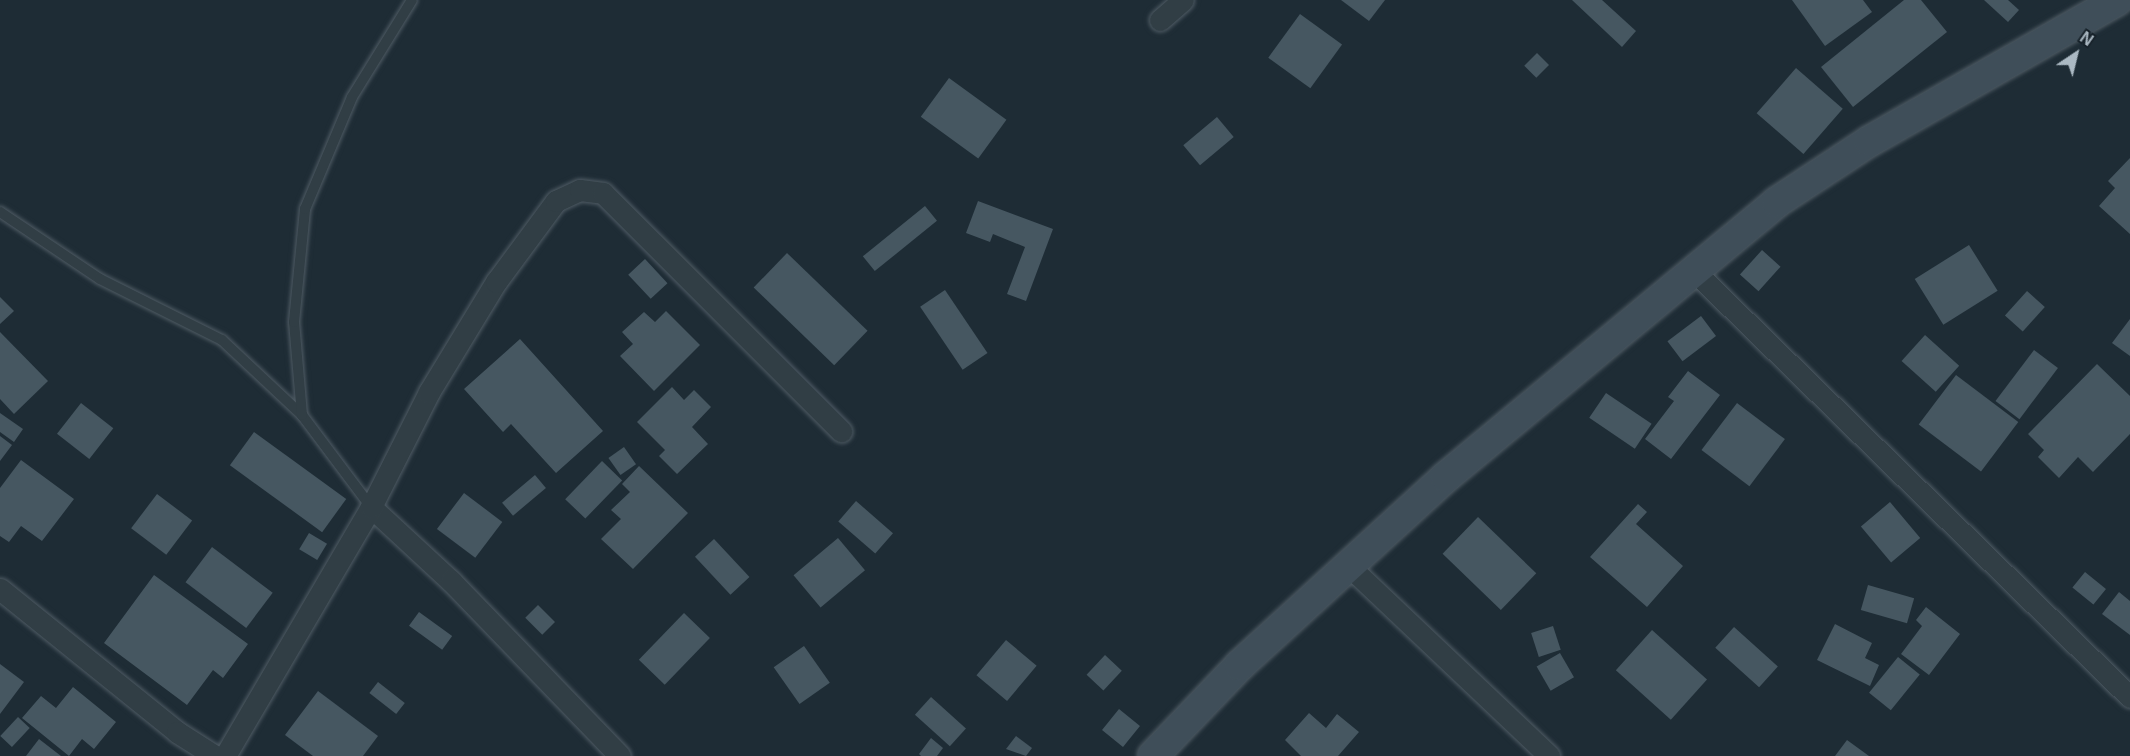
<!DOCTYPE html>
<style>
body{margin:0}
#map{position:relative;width:2130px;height:756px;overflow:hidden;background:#1e2c35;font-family:Arial,sans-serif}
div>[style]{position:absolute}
.building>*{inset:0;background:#465761;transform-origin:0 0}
.roads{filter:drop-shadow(0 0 2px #4f5b64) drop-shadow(0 0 2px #4f5b64)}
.lane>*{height:10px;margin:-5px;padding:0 5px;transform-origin:5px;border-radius:5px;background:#313e45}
.street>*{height:21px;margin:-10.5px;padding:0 10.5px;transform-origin:10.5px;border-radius:10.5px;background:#313e45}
.secondary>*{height:30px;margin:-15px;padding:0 15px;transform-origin:15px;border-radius:15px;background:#3f4e59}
span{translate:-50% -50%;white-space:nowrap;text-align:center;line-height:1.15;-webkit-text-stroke:6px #17222a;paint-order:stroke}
.north{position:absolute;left:2046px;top:24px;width:60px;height:60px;-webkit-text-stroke:4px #17222a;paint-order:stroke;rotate:35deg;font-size:16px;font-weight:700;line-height:24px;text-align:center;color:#abb9c3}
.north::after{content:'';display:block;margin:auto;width:21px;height:27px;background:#abb9c3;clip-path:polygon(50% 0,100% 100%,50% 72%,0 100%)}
</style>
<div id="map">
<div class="building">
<div style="clip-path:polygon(1341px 0,1385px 0,1369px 21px)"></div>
<div style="clip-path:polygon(1572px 0,1602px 0,1636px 31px,1622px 47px)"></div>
<div style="clip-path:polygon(1792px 0,1863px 0,1872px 12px,1825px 46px)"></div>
<div style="clip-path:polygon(1904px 0,1921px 0,1947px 32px,1853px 107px,1821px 67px)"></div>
<div style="clip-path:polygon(1984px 0,2008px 0,2019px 10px,2008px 22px)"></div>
<div style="left:1300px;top:14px;width:52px;height:54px;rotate:36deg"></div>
<div style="left:1537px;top:53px;width:17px;height:18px;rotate:45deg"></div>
<div style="left:1796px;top:68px;width:62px;height:60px;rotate:41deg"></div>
<div style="left:949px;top:78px;width:71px;height:48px;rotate:36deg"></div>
<div style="left:1217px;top:117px;width:26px;height:44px;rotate:50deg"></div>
<div style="clip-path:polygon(2130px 158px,2130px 234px,2099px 206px,2115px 188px,2108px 181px)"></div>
<div style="clip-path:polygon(978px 201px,1053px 229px,1026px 301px,1007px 294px,1025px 247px,993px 234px,990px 242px,966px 233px)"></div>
<div style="left:925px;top:206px;width:19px;height:80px;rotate:51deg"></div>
<div style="left:1969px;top:245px;width:54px;height:64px;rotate:58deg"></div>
<div style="left:1762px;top:250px;width:25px;height:33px;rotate:42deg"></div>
<div style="left:787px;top:253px;width:112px;height:48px;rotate:44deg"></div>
<div style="left:645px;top:259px;width:33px;height:23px;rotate:47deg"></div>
<div style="left:945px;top:290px;width:76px;height:30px;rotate:56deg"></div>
<div style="left:2027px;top:291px;width:24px;height:33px;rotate:42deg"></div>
<div style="clip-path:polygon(0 297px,14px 311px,0 324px)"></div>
<div style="clip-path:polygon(666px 311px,700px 345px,654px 391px,620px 356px,633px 344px,622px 332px,644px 312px,655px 322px)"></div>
<div style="left:1701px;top:316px;width:25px;height:42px;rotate:53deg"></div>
<div style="clip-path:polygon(2130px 319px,2130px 356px,2112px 343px)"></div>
<div style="clip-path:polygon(0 332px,48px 381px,14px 414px,0 399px)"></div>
<div style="left:1925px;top:335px;width:46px;height:35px;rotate:42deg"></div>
<div style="clip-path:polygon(520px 339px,603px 431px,556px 473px,511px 424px,503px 432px,464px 389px)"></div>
<div style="left:2034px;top:350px;width:30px;height:64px;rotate:37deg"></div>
<div style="clip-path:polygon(2097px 364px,2130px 396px,2130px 434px,2093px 472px,2078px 457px,2059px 478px,2038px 457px,2044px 450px,2028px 434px)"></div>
<div style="clip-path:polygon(1688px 371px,1720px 395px,1671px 459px,1645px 439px,1674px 401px,1668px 397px)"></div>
<div style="left:1956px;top:375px;width:78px;height:62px;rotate:37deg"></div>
<div style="clip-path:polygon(672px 387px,684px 400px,694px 390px,711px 407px,692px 427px,708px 444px,677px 474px,659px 456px,665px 450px,637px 422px)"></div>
<div style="left:1606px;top:393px;width:55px;height:30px;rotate:34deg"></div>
<div style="left:81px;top:403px;width:41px;height:39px;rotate:38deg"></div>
<div style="left:1737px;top:403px;width:60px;height:59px;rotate:37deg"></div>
<div style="clip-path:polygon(0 413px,23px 429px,14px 442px,0 432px)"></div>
<div style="left:254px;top:432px;width:114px;height:41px;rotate:36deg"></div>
<div style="clip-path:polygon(0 436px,12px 445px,0 461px)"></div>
<div style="left:624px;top:447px;width:21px;height:19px;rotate:55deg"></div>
<div style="clip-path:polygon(21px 460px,74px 499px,42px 541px,21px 526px,9px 542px,0 536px,0 488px)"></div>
<div style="left:602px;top:461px;width:28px;height:53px;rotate:44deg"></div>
<div style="clip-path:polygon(639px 466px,688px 513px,633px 569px,601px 539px,621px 519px,611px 510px,630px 492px,622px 484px)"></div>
<div style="left:535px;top:475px;width:17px;height:43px;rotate:50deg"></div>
<div style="left:464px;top:493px;width:48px;height:45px;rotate:37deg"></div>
<div style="left:157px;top:494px;width:44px;height:43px;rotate:37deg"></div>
<div style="left:856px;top:501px;width:49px;height:27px;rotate:41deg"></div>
<div style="left:1890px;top:502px;width:47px;height:38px;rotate:50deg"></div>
<div style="clip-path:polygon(1638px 504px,1647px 512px,1636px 524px,1683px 566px,1647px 607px,1590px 557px)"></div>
<div style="left:1478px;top:517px;width:81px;height:51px;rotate:44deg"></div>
<div style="left:309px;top:533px;width:21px;height:19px;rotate:31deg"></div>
<div style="left:838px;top:538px;width:42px;height:58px;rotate:50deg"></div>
<div style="left:714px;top:539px;width:52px;height:26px;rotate:47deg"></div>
<div style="left:212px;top:547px;width:76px;height:44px;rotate:37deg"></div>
<div style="left:2085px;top:572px;width:27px;height:20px;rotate:39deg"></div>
<div style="clip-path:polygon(154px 575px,248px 644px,223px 678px,213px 670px,187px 705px,104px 643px)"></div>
<div style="left:1868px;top:585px;width:48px;height:26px;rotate:16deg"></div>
<div style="clip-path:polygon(2119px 592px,2130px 601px,2130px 635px,2102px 614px)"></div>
<div style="left:538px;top:605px;width:24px;height:18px;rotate:45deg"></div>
<div style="clip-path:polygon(1926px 607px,1960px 634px,1929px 675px,1901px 654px,1922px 626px,1916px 620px)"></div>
<div style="left:419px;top:612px;width:41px;height:17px;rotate:36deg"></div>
<div style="left:684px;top:613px;width:36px;height:65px;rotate:44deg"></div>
<div style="clip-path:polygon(1835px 624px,1872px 643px,1865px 658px,1879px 665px,1870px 686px,1817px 660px)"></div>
<div style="left:1553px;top:626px;width:25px;height:23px;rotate:72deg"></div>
<div style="left:1734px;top:627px;width:59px;height:28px;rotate:42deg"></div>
<div style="left:1652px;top:630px;width:74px;height:54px;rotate:42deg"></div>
<div style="left:1006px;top:640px;width:40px;height:46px;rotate:40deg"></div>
<div style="left:804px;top:646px;width:45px;height:37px;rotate:55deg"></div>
<div style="left:1560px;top:653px;width:28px;height:27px;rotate:60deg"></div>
<div style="left:1105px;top:655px;width:23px;height:27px;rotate:43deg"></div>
<div style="left:1898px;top:657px;width:28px;height:46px;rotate:39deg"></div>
<div style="clip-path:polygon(0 664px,24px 682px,0 714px)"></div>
<div style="left:378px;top:682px;width:34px;height:14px;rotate:38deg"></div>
<div style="clip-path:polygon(73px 687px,116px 722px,94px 749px,82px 739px,69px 756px,22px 718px,41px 696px,56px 708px)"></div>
<div style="clip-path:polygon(318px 691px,378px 736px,363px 756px,313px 756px,285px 735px)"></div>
<div style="left:931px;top:697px;width:47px;height:24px;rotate:42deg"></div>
<div style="left:1119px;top:709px;width:27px;height:27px;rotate:39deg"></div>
<div style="clip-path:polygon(1309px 713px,1326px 728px,1337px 714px,1359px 732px,1338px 756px,1301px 756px,1285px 740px)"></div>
<div style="left:18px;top:717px;width:16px;height:26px;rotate:43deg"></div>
<div style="clip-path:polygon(1016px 736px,1032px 748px,1026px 756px,1006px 749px)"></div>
<div style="clip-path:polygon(931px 738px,943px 748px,937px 756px,921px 756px,919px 754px)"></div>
<div style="clip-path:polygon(39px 739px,61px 756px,26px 756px)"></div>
<div style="clip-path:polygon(1847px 740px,1869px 756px,1835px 756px)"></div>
</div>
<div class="roads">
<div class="lane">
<div style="left:0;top:212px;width:120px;rotate:33.8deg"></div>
<div style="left:100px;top:279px;width:136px;rotate:26.6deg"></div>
<div style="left:222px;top:340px;width:110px;rotate:43.2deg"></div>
<div style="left:302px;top:415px;width:115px;rotate:53.1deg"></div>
<div style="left:302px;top:415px;width:93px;rotate:-94.9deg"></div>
<div style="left:294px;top:322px;width:114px;rotate:-84.4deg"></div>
<div style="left:305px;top:209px;width:121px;rotate:-67.2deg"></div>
<div style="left:352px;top:97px;width:114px;rotate:-58.3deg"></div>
</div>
<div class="street">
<div style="left:1160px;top:20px;width:30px;rotate:-41deg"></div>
<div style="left:1695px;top:272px;width:608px;rotate:44.33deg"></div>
<div style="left:371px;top:507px;width:109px;rotate:42.8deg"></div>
<div style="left:451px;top:581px;width:243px;rotate:46deg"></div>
<div style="left:1349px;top:566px;width:276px;rotate:43.5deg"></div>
<div style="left:0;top:589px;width:228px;rotate:38.9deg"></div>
<div style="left:177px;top:732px;width:45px;rotate:32.3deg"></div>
<div style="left:225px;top:756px;width:289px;rotate:-59.6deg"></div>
<div style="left:371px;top:507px;width:129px;rotate:-63.2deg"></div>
<div style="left:429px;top:392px;width:129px;rotate:-58.7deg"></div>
<div style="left:496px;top:282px;width:101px;rotate:-53.5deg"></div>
<div style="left:556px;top:201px;width:26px;rotate:-25deg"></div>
<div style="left:580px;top:190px;width:23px;rotate:7deg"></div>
<div style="left:603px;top:193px;width:337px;rotate:45deg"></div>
</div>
<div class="secondary">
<div style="left:1153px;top:756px;width:126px;rotate:-46.3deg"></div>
<div style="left:1240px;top:665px;width:279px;rotate:-42.4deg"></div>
<div style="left:1446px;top:477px;width:430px;rotate:-39.7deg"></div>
<div style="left:1777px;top:202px;width:111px;rotate:-33.3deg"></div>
<div style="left:1870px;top:141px;width:285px;rotate:-29.6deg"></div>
</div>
</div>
<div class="north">N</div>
</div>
